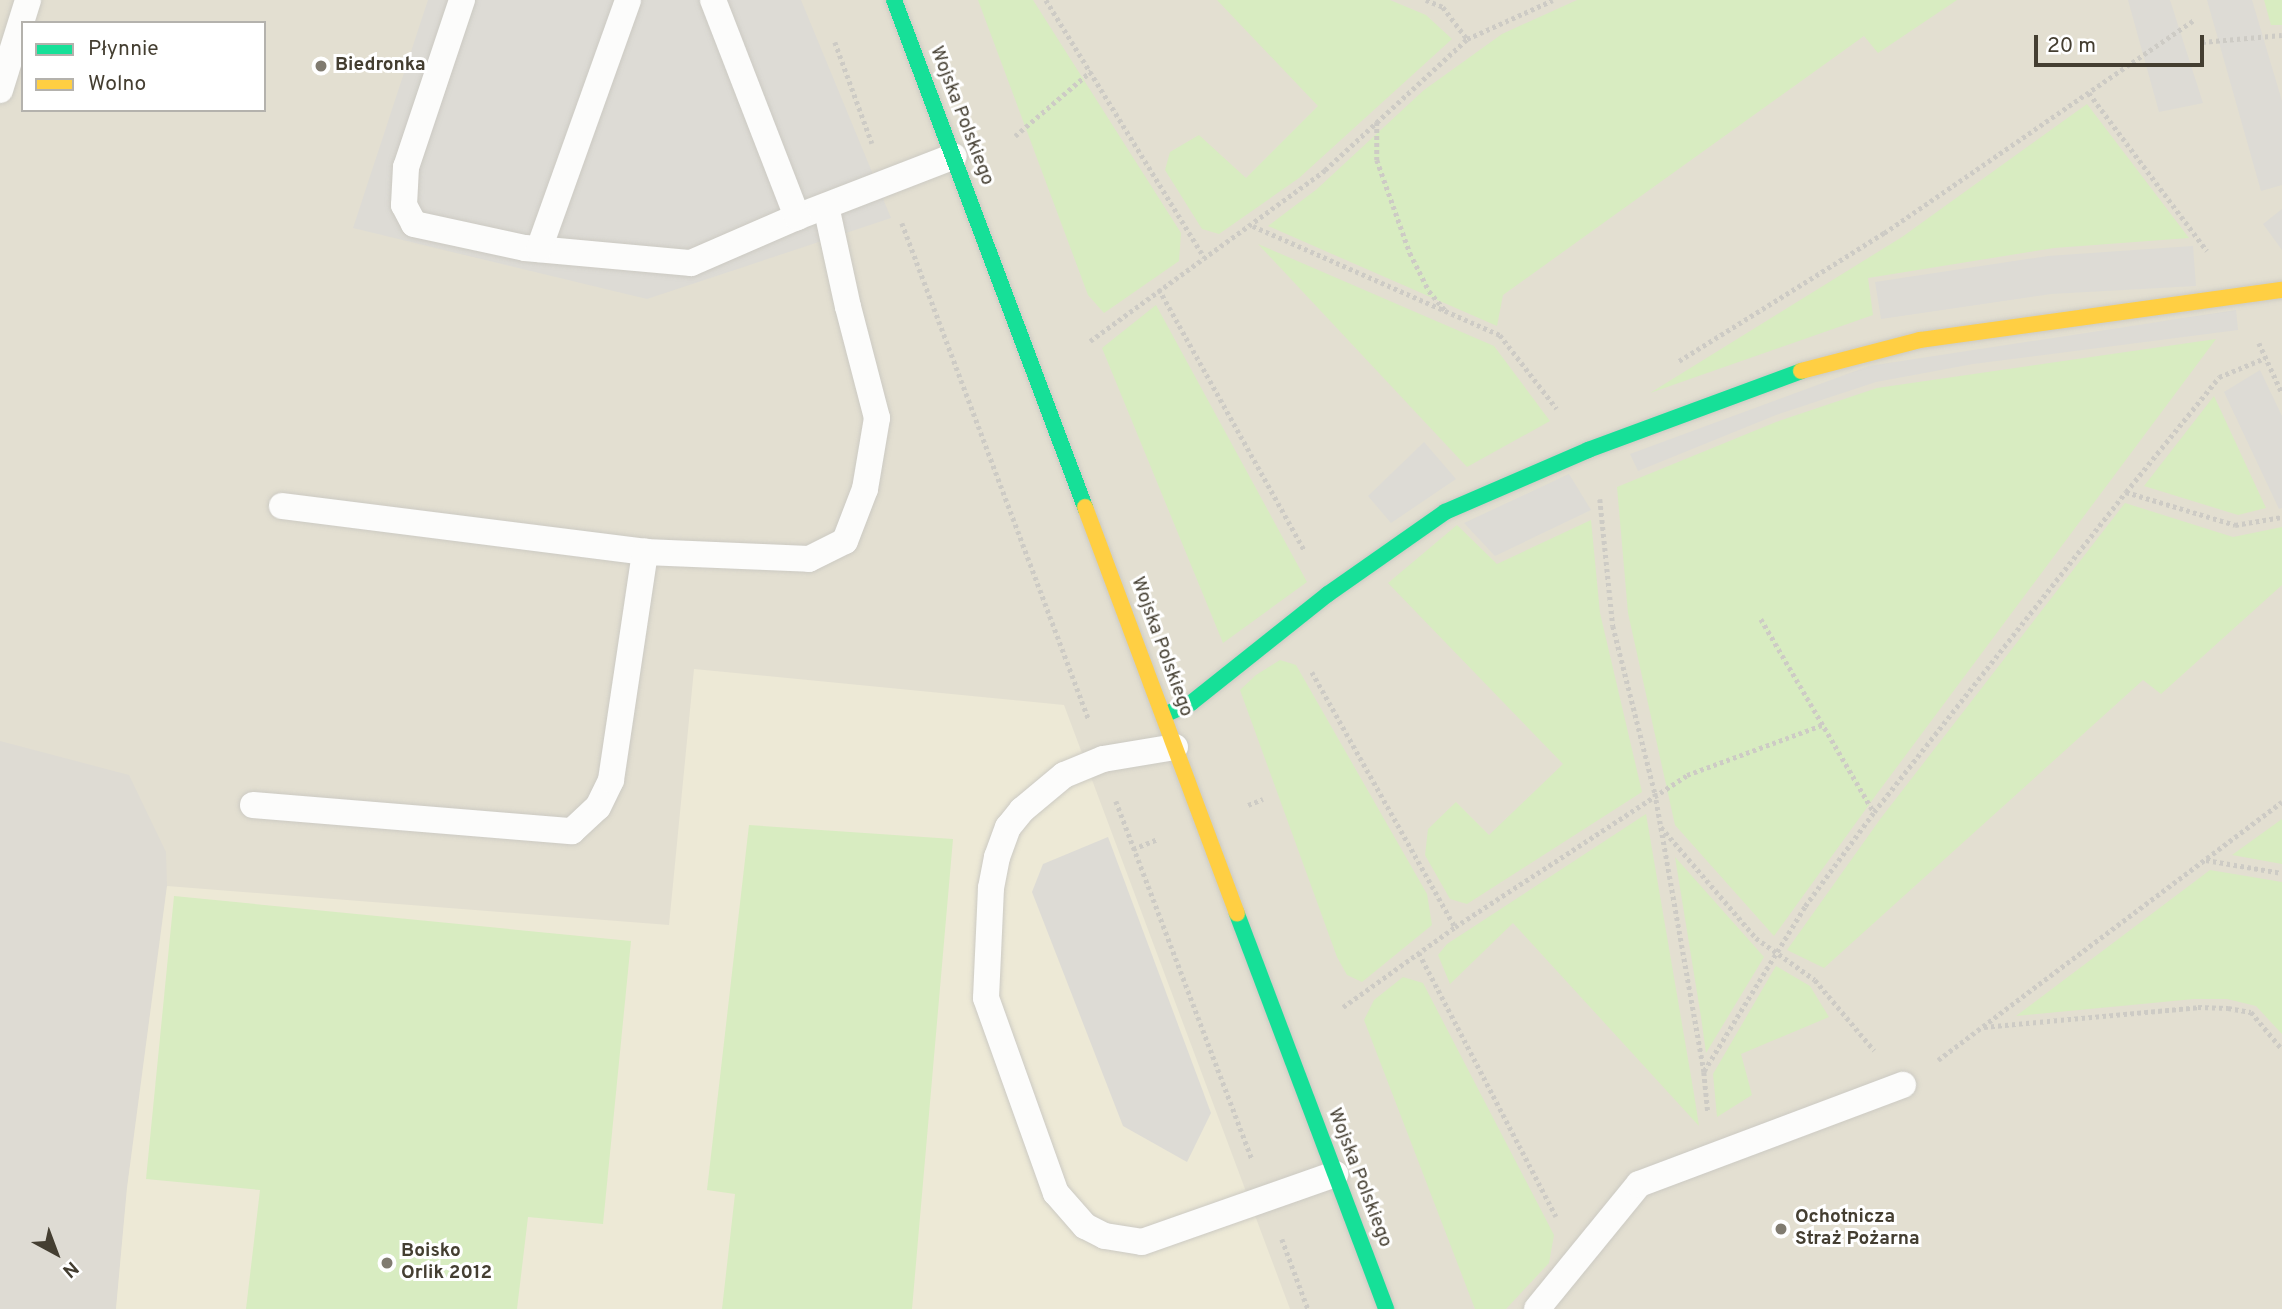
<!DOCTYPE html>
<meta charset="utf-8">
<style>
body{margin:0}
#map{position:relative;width:2282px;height:1309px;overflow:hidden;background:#eeece5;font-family:Overpass,sans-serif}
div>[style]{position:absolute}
.residential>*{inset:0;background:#e3dfd1}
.industrial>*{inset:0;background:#dedbd3}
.education>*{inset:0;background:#ede9d6}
.green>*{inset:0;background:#d8ecc1}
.parking>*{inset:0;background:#dddbd5}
.path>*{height:4.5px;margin-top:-2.25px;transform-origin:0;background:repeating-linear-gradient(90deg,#cdcbc5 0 3.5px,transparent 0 7px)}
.roads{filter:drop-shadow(0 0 2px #cccac3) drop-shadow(0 0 2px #cccac3)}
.lane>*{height:26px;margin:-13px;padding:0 13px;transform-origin:13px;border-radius:13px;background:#fcfcfb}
.fast>*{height:16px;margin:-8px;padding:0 8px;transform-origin:8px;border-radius:8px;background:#16e098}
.slow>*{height:16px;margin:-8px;padding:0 8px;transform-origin:8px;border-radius:8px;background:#ffcf43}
.dots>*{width:19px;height:19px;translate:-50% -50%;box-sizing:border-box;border:4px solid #fff;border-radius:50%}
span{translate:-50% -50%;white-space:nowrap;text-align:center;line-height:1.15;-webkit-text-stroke:6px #fff;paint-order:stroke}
.poi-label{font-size:19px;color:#443e31;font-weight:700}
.left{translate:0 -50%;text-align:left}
.street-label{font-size:19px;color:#443e31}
.legend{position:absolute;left:21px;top:21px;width:245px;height:91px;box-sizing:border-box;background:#fff;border:2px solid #b4b2ad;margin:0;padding:9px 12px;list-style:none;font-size:21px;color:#443e31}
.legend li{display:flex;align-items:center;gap:14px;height:35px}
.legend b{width:35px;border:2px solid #b4b2ad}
.north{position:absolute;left:21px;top:1218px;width:70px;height:70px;-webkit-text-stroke:5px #fff;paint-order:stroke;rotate:139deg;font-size:19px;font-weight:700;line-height:28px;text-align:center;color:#443e31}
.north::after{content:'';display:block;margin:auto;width:24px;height:32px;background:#443e31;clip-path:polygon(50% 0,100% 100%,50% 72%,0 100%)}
.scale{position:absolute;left:2034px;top:35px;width:170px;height:32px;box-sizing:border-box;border:4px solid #443e31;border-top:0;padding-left:9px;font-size:21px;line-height:24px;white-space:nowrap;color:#443e31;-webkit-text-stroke:5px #fff;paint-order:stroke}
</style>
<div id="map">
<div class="residential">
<div style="clip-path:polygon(evenodd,0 0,2282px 0,2282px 1309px,0 1309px,0 0,23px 23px,264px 23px,264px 110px,23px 110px,23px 23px)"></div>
</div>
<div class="industrial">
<div style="clip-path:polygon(0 741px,129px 775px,166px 852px,167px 886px,127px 1188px,116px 1309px,0 1309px)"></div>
</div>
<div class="education">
<div style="clip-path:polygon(694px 669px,1064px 705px,1290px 1309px,116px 1309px,127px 1188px,167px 886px,669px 925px)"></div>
</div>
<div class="green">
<div style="clip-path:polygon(978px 0,1033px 0,1181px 233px,1179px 261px,1104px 313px,1088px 295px)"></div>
<div style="clip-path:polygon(1217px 0,1390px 0,1426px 15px,1452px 39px,1299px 178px,1219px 234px,1202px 229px,1165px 170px,1170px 152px,1199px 135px,1246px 178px,1318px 106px)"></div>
<div style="clip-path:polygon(1577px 0,1957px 0,1878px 53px,1864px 36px,1503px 295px,1497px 326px,1268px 226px,1317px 189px,1424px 90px,1502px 34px)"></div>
<div style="clip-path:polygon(2264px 0,2282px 0,2282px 25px,2271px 25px)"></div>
<div style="clip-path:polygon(2087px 104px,2189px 238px,2054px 248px,1868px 278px,1873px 315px,1650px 393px,1902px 237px)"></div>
<div style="clip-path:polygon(1258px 244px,1494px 346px,1550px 421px,1467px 467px)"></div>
<div style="clip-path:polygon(1156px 305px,1307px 582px,1223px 643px,1102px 348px)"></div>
<div style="clip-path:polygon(2216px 339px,1876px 795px,1774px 936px,1675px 825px,1628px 613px,1617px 487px,1776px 422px,1877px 388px)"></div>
<div style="clip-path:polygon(2214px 396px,2266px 508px,2238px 515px,2144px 486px)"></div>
<div style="clip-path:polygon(2125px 503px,2233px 537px,2282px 527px,2282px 585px,2161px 694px,2143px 680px,1824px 968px,1787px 950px,1881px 818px)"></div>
<div style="clip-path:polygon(1591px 520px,1600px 613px,1642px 792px,1467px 904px,1450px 899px,1425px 855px,1428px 829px,1456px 802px,1489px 835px,1563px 764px,1388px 583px,1457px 525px,1497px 564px)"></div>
<div style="clip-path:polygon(1280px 660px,1296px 665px,1427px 894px,1432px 925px,1362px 982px,1347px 975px,1337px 957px,1240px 690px,1256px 675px)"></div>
<div style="clip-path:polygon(1646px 814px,1694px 1094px,1699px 1126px,1513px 923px,1450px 984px,1438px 955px,1447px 944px)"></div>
<div style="clip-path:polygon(2282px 819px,2282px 864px,2232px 855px)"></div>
<div style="clip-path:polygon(749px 825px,953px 839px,912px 1309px,722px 1309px,735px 1194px,707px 1190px)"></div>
<div style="clip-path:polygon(1675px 857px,1764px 957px,1706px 1053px,1701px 1017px)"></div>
<div style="clip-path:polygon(2210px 870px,2282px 882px,2282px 1034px,2256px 1006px,2227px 999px,2194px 999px,2016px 1016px)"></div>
<div style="clip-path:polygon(174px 896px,631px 941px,603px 1224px,528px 1217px,517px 1309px,246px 1309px,260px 1190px,146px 1179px)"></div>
<div style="clip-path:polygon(1776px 966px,1810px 986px,1829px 1017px,1741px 1054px,1752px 1095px,1717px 1117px,1713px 1074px)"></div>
<div style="clip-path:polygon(1403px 977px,1423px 983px,1554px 1235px,1549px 1263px,1506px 1309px,1475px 1309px,1364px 1020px,1374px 1000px)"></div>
</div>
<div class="parking">
<div style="clip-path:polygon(428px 0,801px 0,891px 218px,647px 299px,353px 228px)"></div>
<div style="clip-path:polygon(2128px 0,2170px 0,2203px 103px,2159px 112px)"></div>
<div style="clip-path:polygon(2207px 0,2252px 0,2282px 101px,2282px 185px,2261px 191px)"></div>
<div style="clip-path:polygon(2282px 209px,2282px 250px,2263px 224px)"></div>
<div style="clip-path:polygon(2193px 246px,2196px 286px,2051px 294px,1881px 319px,1875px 282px,2048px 256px)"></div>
<div style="clip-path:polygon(2236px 310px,2238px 330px,1973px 364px,1876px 382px,1776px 415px,1638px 471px,1630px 454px,1869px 366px)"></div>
<div style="clip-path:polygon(2260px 370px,2282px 416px,2282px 508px,2279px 509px,2224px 392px)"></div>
<div style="clip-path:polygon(1424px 442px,1456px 479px,1391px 523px,1368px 496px)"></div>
<div style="clip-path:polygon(1569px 474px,1591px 510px,1495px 556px,1464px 523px)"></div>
<div style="clip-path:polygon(1108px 837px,1211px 1113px,1187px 1162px,1123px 1126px,1032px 892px,1043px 864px)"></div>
</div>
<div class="path">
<div style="left:1046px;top:0;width:302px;rotate:58.4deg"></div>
<div style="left:1426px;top:0;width:18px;rotate:22deg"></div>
<div style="left:1443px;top:7px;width:40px;rotate:53deg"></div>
<div style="left:835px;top:42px;width:108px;rotate:69.9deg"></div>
<div style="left:2202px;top:42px;width:80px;rotate:-5deg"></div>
<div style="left:2089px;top:93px;width:197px;rotate:53.2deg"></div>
<div style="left:1377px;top:122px;width:38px;rotate:90deg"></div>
<div style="left:1377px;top:160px;width:99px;rotate:70.5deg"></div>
<div style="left:1410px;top:253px;width:42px;rotate:63.4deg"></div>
<div style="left:1429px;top:291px;width:26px;rotate:50deg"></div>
<div style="left:1015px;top:136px;width:100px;rotate:-40.5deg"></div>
<div style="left:902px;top:223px;width:531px;rotate:69.38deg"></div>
<div style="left:1253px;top:226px;width:270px;rotate:23.8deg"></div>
<div style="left:1500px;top:335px;width:93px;rotate:52.4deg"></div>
<div style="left:1159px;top:289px;width:299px;rotate:60.9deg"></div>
<div style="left:1090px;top:341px;width:291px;rotate:-36deg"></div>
<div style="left:1325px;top:170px;width:193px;rotate:-42.7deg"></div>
<div style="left:1467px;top:39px;width:94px;rotate:-24.4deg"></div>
<div style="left:2259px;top:343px;width:55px;rotate:65.3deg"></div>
<div style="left:1679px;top:361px;width:242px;rotate:-32deg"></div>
<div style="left:1884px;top:233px;width:376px;rotate:-34.5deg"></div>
<div style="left:2126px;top:492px;width:114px;rotate:16.8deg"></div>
<div style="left:2235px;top:525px;width:48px;rotate:-9.7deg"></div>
<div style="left:1600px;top:499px;width:128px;rotate:84.2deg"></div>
<div style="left:1613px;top:626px;width:172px;rotate:75.9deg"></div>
<div style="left:1655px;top:793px;width:283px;rotate:80deg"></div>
<div style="left:1704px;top:1072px;width:41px;rotate:84.4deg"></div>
<div style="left:1761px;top:619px;width:224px;rotate:59.7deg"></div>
<div style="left:1312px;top:672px;width:292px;rotate:60.7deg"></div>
<div style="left:1116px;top:801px;width:383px;rotate:69.2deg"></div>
<div style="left:1248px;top:805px;width:16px;rotate:-22deg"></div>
<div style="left:1661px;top:827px;width:146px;rotate:49.4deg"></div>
<div style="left:1756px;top:938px;width:72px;rotate:35.4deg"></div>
<div style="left:1815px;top:980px;width:92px;rotate:49.9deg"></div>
<div style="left:1133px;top:849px;width:27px;rotate:-22deg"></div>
<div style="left:2206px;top:860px;width:77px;rotate:9.7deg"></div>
<div style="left:1419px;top:953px;width:297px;rotate:62.5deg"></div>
<div style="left:1343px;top:1007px;width:138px;rotate:-35.5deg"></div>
<div style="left:1455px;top:927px;width:277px;rotate:-33.2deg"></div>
<div style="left:1687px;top:775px;width:144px;rotate:-20.3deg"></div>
<div style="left:1984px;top:1027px;width:215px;rotate:-5.3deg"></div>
<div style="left:2198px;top:1007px;width:30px;rotate:2deg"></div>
<div style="left:2228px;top:1008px;width:23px;rotate:10deg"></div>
<div style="left:2251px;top:1012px;width:48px;rotate:50deg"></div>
<div style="left:1938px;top:1060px;width:430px;rotate:-36.9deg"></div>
<div style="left:1704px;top:1071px;width:193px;rotate:-58.5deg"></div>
<div style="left:1805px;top:906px;width:117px;rotate:-53.7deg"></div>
<div style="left:1874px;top:812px;width:407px;rotate:-51.8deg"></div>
<div style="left:2126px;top:492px;width:148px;rotate:-51deg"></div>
<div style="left:2219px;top:377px;width:50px;rotate:-22.4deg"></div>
<div style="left:1282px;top:1239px;width:75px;rotate:69.6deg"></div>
</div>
<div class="roads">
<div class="lane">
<div style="left:462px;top:0;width:176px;rotate:108.5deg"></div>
<div style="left:406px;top:167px;width:38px;rotate:93deg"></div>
<div style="left:404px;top:205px;width:21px;rotate:62deg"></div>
<div style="left:414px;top:224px;width:114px;rotate:12.2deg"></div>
<div style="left:525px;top:248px;width:167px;rotate:5.2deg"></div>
<div style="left:691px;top:263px;width:116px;rotate:-23.5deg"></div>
<div style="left:797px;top:217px;width:168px;rotate:-21.2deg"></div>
<div style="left:713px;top:0;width:233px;rotate:68.8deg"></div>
<div style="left:0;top:90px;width:94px;rotate:-72.7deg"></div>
<div style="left:539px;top:249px;width:264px;rotate:-70.3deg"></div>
<div style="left:282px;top:506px;width:366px;rotate:7.2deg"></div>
<div style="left:1175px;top:747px;width:73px;rotate:170.5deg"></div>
<div style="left:1103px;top:759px;width:42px;rotate:157.7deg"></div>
<div style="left:1064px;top:775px;width:55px;rotate:140.2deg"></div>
<div style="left:1022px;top:810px;width:22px;rotate:129deg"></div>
<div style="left:1008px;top:827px;width:32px;rotate:110deg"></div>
<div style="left:997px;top:857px;width:32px;rotate:101deg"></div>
<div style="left:991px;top:888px;width:110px;rotate:92.6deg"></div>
<div style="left:986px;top:998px;width:207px;rotate:70.3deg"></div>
<div style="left:1056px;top:1193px;width:44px;rotate:48.7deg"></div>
<div style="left:1085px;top:1226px;width:22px;rotate:27deg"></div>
<div style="left:1105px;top:1236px;width:37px;rotate:9deg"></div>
<div style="left:1142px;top:1242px;width:205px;rotate:-19.4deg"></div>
<div style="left:253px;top:805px;width:320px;rotate:4.7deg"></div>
<div style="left:572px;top:831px;width:35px;rotate:-43deg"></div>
<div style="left:598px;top:807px;width:30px;rotate:-64deg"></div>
<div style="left:611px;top:780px;width:231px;rotate:-81.5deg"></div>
<div style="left:645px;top:552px;width:164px;rotate:2.4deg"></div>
<div style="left:809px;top:559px;width:40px;rotate:-26.6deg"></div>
<div style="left:845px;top:541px;width:56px;rotate:-69deg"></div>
<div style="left:865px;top:489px;width:72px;rotate:-80.4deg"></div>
<div style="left:877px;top:418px;width:115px;rotate:-104.6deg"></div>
<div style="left:848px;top:307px;width:103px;rotate:-102.3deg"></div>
<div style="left:1537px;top:1309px;width:161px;rotate:-50.8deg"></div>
<div style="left:1639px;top:1184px;width:282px;rotate:-20.6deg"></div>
</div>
<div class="fast">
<div style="left:894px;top:0;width:542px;rotate:69.36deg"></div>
<div style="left:1164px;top:715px;width:30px;rotate:-24deg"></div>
<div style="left:1191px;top:703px;width:175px;rotate:-38.5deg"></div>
<div style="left:1328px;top:594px;width:143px;rotate:-35deg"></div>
<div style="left:1445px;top:512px;width:156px;rotate:-23.4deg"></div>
<div style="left:1588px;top:450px;width:227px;rotate:-20.3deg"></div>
<div style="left:1237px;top:914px;width:422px;rotate:69.3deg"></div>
</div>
<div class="slow">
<div style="left:1801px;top:371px;width:123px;rotate:-14.6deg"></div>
<div style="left:1920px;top:340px;width:365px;rotate:-7.9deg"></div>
<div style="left:1085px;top:507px;width:434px;rotate:69.5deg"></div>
</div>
</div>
<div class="dots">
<div style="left:321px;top:66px;background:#807b70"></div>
<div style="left:1781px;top:1229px;background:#807b70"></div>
<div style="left:387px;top:1263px;background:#807b70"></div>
</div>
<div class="poi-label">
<span class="left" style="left:335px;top:66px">Biedronka</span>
<span class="left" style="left:1795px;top:1229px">Ochotnicza<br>Straż Pożarna</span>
<span class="left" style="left:401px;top:1263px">Boisko<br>Orlik 2012</span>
</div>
<div class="street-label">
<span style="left:961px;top:116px;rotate:69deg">Wojska Polskiego</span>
<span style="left:1161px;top:647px;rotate:70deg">Wojska Polskiego</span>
<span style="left:1359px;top:1178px;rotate:69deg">Wojska Polskiego</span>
</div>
<ul class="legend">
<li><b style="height:9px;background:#16e098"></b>Płynnie</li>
<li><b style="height:9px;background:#ffcf43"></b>Wolno</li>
</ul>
<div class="north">N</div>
<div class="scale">20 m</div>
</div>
